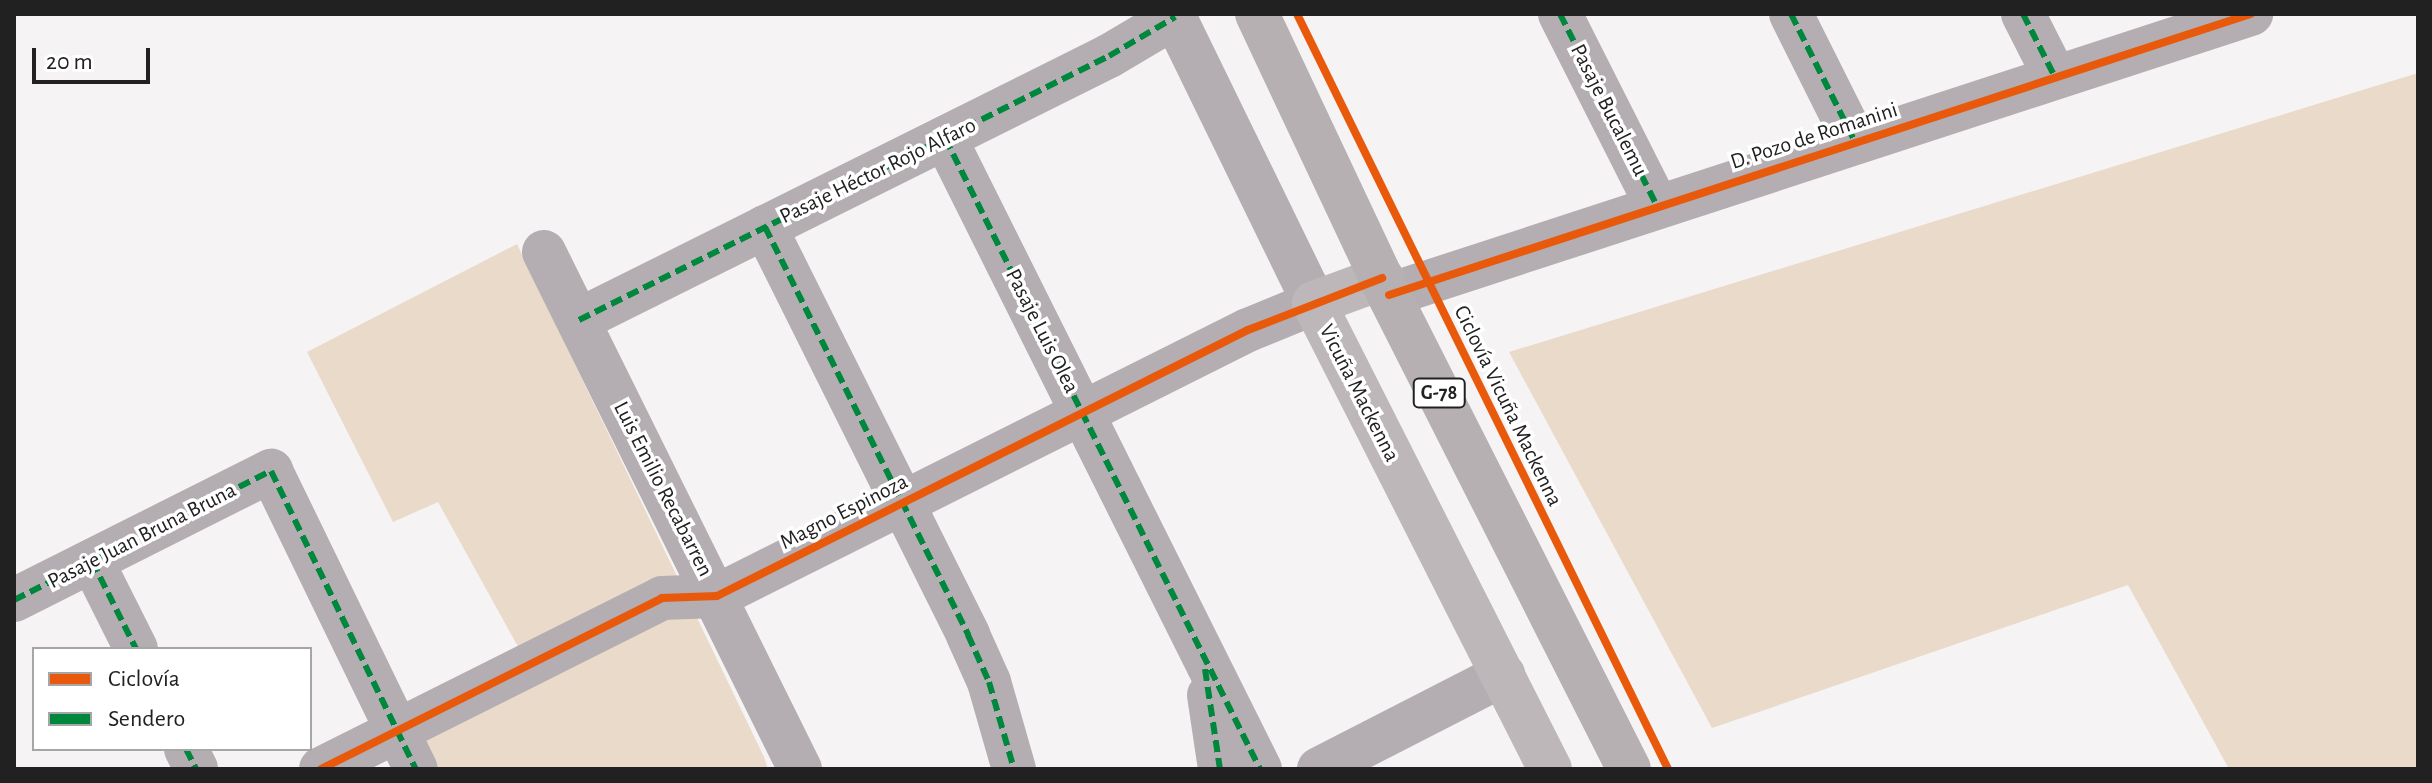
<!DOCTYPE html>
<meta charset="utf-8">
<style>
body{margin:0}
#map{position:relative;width:2432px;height:783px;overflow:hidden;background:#f5f3f3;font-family:"Alegreya Sans",sans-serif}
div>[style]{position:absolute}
.green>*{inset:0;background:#eadaca}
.street>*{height:44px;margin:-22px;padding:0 22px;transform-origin:22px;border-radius:22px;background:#b4adb1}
.secondary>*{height:44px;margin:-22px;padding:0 22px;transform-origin:22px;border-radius:22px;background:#beb7ba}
.primary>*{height:44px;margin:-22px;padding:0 22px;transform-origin:22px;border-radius:22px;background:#b6b0b3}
.quiet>*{height:6px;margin-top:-3px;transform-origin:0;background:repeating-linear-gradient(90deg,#00873e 0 12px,transparent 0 18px)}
.cycleway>*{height:8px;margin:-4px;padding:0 4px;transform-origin:4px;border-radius:4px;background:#e8590c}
span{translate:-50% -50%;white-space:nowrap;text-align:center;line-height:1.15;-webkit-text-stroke:7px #fff;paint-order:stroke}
.shield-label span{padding:2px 6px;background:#fff;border:2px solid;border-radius:6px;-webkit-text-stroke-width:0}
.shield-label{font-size:20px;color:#222121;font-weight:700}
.street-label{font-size:22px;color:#222121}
.frame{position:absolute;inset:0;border:16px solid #222121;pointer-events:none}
.legend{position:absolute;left:32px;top:647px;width:280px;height:104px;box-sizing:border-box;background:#fff;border:2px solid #a7a6a6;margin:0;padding:10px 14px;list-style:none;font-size:24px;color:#222121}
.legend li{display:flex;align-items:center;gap:16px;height:40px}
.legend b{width:40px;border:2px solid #a7a6a6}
.scale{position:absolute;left:32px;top:48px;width:118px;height:36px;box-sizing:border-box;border:4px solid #222121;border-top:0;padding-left:10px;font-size:24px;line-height:28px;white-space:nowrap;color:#222121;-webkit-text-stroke:6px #fff;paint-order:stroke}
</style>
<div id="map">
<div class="green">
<div style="clip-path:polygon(2418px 73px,2418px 769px,2229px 769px,2128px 585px,1712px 728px,1509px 352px)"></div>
<div style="clip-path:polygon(517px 244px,764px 757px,768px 769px,425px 769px,413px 742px,537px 681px,438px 502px,393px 522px,307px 352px)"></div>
</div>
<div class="street">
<div style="left:1560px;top:14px;width:215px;rotate:63.2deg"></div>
<div style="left:1791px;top:14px;width:143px;rotate:63.4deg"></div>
<div style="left:2023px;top:14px;width:71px;rotate:63.1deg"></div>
<div style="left:945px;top:138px;width:705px;rotate:63.47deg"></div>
<div style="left:765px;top:227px;width:456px;rotate:63.5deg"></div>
<div style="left:968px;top:635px;width:51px;rotate:65.9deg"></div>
<div style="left:989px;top:682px;width:91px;rotate:74deg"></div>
<div style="left:544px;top:252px;width:577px;rotate:63.66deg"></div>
<div style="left:1389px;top:295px;width:907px;rotate:-18.06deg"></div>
<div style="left:579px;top:320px;width:592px;rotate:-26.48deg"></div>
<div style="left:1109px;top:56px;width:77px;rotate:-30.6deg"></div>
<div style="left:92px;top:561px;width:98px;rotate:63.4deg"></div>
<div style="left:14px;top:600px;width:288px;rotate:-26.7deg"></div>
<div style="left:271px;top:471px;width:331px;rotate:64.1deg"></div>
<div style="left:1209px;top:695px;width:75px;rotate:81.5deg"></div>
<div style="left:186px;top:749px;width:22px;rotate:63deg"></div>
<div style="left:321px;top:769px;width:381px;rotate:-26.6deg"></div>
<div style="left:662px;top:598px;width:55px;rotate:-2.1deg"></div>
<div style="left:717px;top:596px;width:594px;rotate:-26.61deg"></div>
<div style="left:1248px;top:330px;width:71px;rotate:-22.2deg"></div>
<div style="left:1314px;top:303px;width:322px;rotate:-116deg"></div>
<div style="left:1319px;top:769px;width:207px;rotate:-27.1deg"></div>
</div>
<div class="secondary">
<div style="left:1382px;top:278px;width:72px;rotate:159.8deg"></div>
<div style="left:1314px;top:303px;width:522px;rotate:63.14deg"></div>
</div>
<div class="primary">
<div style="left:1257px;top:14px;width:310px;rotate:64.8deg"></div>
<div style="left:1389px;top:295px;width:531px;rotate:63.15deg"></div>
</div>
<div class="quiet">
<div style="left:1560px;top:14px;width:215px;rotate:63.2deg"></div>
<div style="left:1791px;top:14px;width:143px;rotate:63.4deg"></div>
<div style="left:2023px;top:14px;width:71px;rotate:63.1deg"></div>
<div style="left:945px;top:138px;width:705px;rotate:63.47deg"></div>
<div style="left:765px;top:227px;width:456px;rotate:63.5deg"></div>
<div style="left:968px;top:635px;width:51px;rotate:65.9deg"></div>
<div style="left:989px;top:682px;width:91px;rotate:74deg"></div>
<div style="left:579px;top:320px;width:592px;rotate:-26.48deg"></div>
<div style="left:1109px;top:56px;width:77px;rotate:-30.6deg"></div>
<div style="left:92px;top:561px;width:98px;rotate:63.4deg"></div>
<div style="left:14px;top:600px;width:288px;rotate:-26.7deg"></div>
<div style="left:271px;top:471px;width:331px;rotate:64.1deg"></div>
<div style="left:1205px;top:669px;width:101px;rotate:81.5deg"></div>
<div style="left:186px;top:749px;width:22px;rotate:63deg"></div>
</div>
<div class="cycleway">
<div style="left:1297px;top:14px;width:841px;rotate:63.83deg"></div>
<div style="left:1389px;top:295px;width:907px;rotate:-18.06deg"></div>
<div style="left:321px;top:769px;width:381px;rotate:-26.6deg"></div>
<div style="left:662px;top:598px;width:55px;rotate:-2.1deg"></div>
<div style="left:717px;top:596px;width:594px;rotate:-26.61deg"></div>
<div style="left:1248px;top:330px;width:144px;rotate:-21.2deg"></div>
</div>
<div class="shield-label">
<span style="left:1439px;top:393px">G-78</span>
</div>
<div class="street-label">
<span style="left:1609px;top:110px;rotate:63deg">Pasaje Bucalemu</span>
<span style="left:1814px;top:136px;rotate:-18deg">D. Pozo de Romanini</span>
<span style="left:878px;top:171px;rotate:-26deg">Pasaje Héctor Rojo Alfaro</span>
<span style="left:1042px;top:331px;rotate:63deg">Pasaje Luis Olea</span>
<span style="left:1359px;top:393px;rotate:63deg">Vicuña Mackenna</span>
<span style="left:1508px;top:406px;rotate:64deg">Ciclovía Vicuña Mackenna</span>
<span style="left:663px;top:489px;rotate:63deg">Luis Emilio Recabarren</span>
<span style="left:844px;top:512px;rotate:-27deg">Magno Espinoza</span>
<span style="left:142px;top:536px;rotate:-27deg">Pasaje Juan Bruna Bruna</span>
</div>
<div class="frame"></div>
<ul class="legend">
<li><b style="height:10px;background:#e8590c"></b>Ciclovía</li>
<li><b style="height:10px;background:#00873e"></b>Sendero</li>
</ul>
<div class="scale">20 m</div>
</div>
